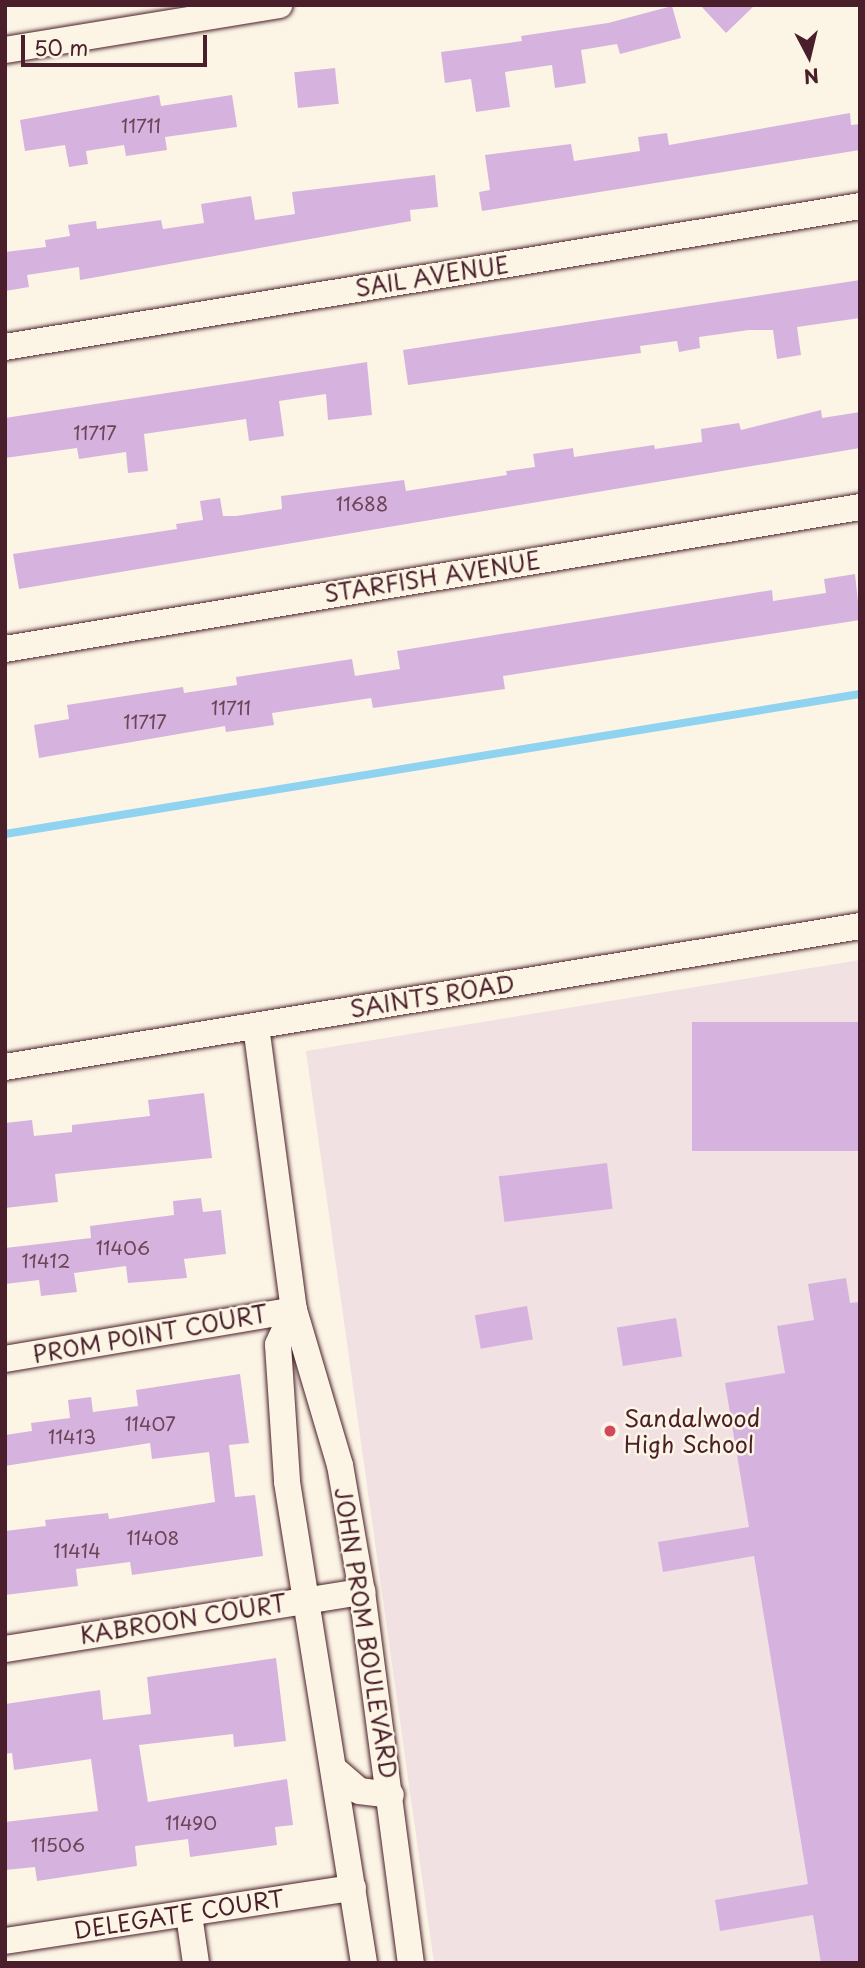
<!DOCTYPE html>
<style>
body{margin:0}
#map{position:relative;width:865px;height:1968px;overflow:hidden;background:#fcf5e5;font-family:"Playpen Sans",sans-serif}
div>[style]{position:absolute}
.built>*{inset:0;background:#f1e1e3}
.stream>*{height:8px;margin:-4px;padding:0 4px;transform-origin:4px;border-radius:4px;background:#8fd3f1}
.building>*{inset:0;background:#d6b3de;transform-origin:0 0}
.roads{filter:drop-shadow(0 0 2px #4a1f2b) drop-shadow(0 0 2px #4a1f2b)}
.minor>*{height:26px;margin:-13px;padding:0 13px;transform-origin:13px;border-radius:13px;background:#fcf5e5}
.dots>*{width:19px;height:19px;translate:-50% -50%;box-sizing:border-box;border:4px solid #fcf5e5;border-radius:50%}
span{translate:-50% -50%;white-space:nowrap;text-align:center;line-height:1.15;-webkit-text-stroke:5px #fcf5e5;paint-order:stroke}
.number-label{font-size:19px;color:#6d4458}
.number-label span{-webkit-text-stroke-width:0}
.street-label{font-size:23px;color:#4a1f2b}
.poi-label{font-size:23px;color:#4a1f2b}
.left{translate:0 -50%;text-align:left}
.frame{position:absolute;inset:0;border:7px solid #4a1f2b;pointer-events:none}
.north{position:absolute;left:774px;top:21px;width:70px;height:70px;-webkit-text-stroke:5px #fcf5e5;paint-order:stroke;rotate:173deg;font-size:19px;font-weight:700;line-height:28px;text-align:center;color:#4a1f2b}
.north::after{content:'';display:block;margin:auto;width:24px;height:32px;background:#4a1f2b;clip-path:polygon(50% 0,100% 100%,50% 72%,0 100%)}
.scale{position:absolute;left:21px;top:35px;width:186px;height:32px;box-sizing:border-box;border:4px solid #4a1f2b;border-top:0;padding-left:9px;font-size:21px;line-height:24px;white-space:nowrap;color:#4a1f2b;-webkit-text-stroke:5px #fcf5e5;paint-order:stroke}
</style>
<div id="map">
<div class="built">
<div style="clip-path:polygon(860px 960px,860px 1963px,434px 1963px,306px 1051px)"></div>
</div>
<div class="stream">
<div style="left:5px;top:834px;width:866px;rotate:-9.3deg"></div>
</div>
<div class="building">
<div style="clip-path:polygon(700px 5px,755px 5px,726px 33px)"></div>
<div style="clip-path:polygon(672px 6px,681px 38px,620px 54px,617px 44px,581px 50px,586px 83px,555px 88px,552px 65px,505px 72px,510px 107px,476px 112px,471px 79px,445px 83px,441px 52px,522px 41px,521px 36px,608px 23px)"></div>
<div style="left:335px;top:68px;width:36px;height:41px;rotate:84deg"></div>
<div style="clip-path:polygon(159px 95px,161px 106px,232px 95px,237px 127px,165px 137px,167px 150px,126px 156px,124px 145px,86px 151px,88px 164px,69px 167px,65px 145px,25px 151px,20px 120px)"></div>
<div style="clip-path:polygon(850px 113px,851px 125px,860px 124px,860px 150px,482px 211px,479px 192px,490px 190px,485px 155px,571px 144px,574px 161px,640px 151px,638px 137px,667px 133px,669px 145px)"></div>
<div style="clip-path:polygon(435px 175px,438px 207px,410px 210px,411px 221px,80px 280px,79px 267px,27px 275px,29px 287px,5px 291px,5px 252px,46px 247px,45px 240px,70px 236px,68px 225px,96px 221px,97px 229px,161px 220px,163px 229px,204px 223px,201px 204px,251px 196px,255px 220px,295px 214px,292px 192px)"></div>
<div style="clip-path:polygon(860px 280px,860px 318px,797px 327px,801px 355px,777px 359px,773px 330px,749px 330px,699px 337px,700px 348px,679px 352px,677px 341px,640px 346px,641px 353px,408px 385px,403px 350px)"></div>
<div style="clip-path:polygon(367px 362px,372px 415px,328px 420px,326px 394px,279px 401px,284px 436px,249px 441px,246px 419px,144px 434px,148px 471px,128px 473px,126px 452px,79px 459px,77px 448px,5px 458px,5px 418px)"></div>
<div style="clip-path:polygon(821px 410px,822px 418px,860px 412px,860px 448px,19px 589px,13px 554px,177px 529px,176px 524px,203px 520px,200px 501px,220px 498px,223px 516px,236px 516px,282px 509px,281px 496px,404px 480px,406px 491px,507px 475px,506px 471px,535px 467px,533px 454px,573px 448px,574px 457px,654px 445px,655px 449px,702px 442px,701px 429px,739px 423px,741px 430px)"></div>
<div style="clip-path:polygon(855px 574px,860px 620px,503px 676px,505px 689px,373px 708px,371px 698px,272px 713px,274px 725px,226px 732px,225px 726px,39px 758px,34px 725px,69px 719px,67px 705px,183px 687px,184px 693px,237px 685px,236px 677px,352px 659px,355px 676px,400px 669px,397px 651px,772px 590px,773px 601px,826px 593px,824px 579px)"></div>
<div style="left:860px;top:1022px;width:129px;height:168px;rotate:90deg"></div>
<div style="clip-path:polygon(204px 1093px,212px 1158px,55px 1174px,58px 1202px,5px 1208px,5px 1123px,32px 1120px,34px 1136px,72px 1132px,72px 1125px,150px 1116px,148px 1100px)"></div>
<div style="left:607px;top:1163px;width:46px;height:109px;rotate:83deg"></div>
<div style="clip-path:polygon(201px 1198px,203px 1212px,221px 1210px,226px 1254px,184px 1259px,187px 1278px,128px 1283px,126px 1266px,74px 1273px,77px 1292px,41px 1296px,39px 1280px,5px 1284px,5px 1248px,91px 1238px,90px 1226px,174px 1215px,173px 1201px)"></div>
<div style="clip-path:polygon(846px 1278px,850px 1303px,860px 1302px,860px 1963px,821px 1963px,813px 1915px,720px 1931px,715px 1900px,808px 1884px,754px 1556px,663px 1572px,658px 1542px,749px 1527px,725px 1383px,785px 1373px,777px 1326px,814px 1320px,808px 1284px)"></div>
<div style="left:527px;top:1306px;width:34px;height:53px;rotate:80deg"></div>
<div style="left:676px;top:1318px;width:39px;height:60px;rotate:81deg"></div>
<div style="clip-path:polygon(240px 1374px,249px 1443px,229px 1445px,235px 1497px,255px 1495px,263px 1556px,132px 1575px,130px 1562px,76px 1569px,78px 1586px,5px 1595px,5px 1531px,46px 1526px,45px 1520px,108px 1513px,109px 1519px,215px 1502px,209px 1452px,152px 1459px,150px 1443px,5px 1466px,5px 1435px,32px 1431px,31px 1423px,70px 1418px,68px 1400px,91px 1397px,93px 1412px,138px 1406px,136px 1390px)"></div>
<div style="clip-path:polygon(276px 1658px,286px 1741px,234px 1747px,233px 1734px,139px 1745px,148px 1802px,287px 1779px,293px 1825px,275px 1827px,277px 1845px,190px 1857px,188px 1839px,135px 1846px,137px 1866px,37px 1881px,35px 1867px,5px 1870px,5px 1822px,98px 1811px,91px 1759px,14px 1770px,12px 1753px,5px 1754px,5px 1704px,100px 1690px,103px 1720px,151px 1714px,147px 1677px)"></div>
</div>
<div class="roads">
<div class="minor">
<div style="left:5px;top:50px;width:278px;rotate:-9.3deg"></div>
<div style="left:5px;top:347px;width:867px;rotate:-9.36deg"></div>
<div style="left:5px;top:649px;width:867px;rotate:-9.43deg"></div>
<div style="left:256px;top:1026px;width:287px;rotate:82.4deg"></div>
<div style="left:294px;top:1310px;width:162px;rotate:73.5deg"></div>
<div style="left:340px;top:1465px;width:129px;rotate:80.2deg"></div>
<div style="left:362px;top:1592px;width:374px;rotate:82.5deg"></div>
<div style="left:5px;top:1067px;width:867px;rotate:-9.36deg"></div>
<div style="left:294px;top:1310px;width:38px;rotate:115deg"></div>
<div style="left:278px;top:1345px;width:137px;rotate:86.2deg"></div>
<div style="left:287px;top:1482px;width:487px;rotate:80.9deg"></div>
<div style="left:5px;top:1359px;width:293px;rotate:-9.6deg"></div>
<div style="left:5px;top:1649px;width:362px;rotate:-9.1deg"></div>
<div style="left:334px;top:1769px;width:33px;rotate:41deg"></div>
<div style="left:359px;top:1791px;width:32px;rotate:7deg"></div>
<div style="left:189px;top:1915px;width:49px;rotate:81.7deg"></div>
<div style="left:5px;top:1941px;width:352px;rotate:-8.7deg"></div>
</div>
</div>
<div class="dots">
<div style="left:610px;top:1431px;background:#d1495b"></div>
</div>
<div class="number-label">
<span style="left:141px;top:126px">11711</span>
<span style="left:95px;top:433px">11717</span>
<span style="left:362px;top:504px">11688</span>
<span style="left:231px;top:708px">11711</span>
<span style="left:145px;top:722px">11717</span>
<span style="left:123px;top:1248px">11406</span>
<span style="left:46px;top:1261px">11412</span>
<span style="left:150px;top:1424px">11407</span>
<span style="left:72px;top:1437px">11413</span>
<span style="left:153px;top:1538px">11408</span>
<span style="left:77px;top:1551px">11414</span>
<span style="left:191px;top:1823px">11490</span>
<span style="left:58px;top:1845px">11506</span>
</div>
<div class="street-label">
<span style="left:432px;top:276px;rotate:-9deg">SAIL AVENUE</span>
<span style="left:432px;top:577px;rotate:-9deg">STARFISH AVENUE</span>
<span style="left:432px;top:996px;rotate:-9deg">SAINTS ROAD</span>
<span style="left:150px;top:1334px;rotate:-10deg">PROM POINT COURT</span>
<span style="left:183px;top:1619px;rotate:-9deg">KABROON COURT</span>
<span style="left:366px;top:1633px;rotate:81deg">JOHN PROM BOULEVARD</span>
<span style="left:179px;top:1914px;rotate:-9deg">DELEGATE COURT</span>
</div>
<div class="poi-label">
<span class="left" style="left:624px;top:1431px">Sandalwood<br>High School</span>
</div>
<div class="frame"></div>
<div class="north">N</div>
<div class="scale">50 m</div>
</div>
